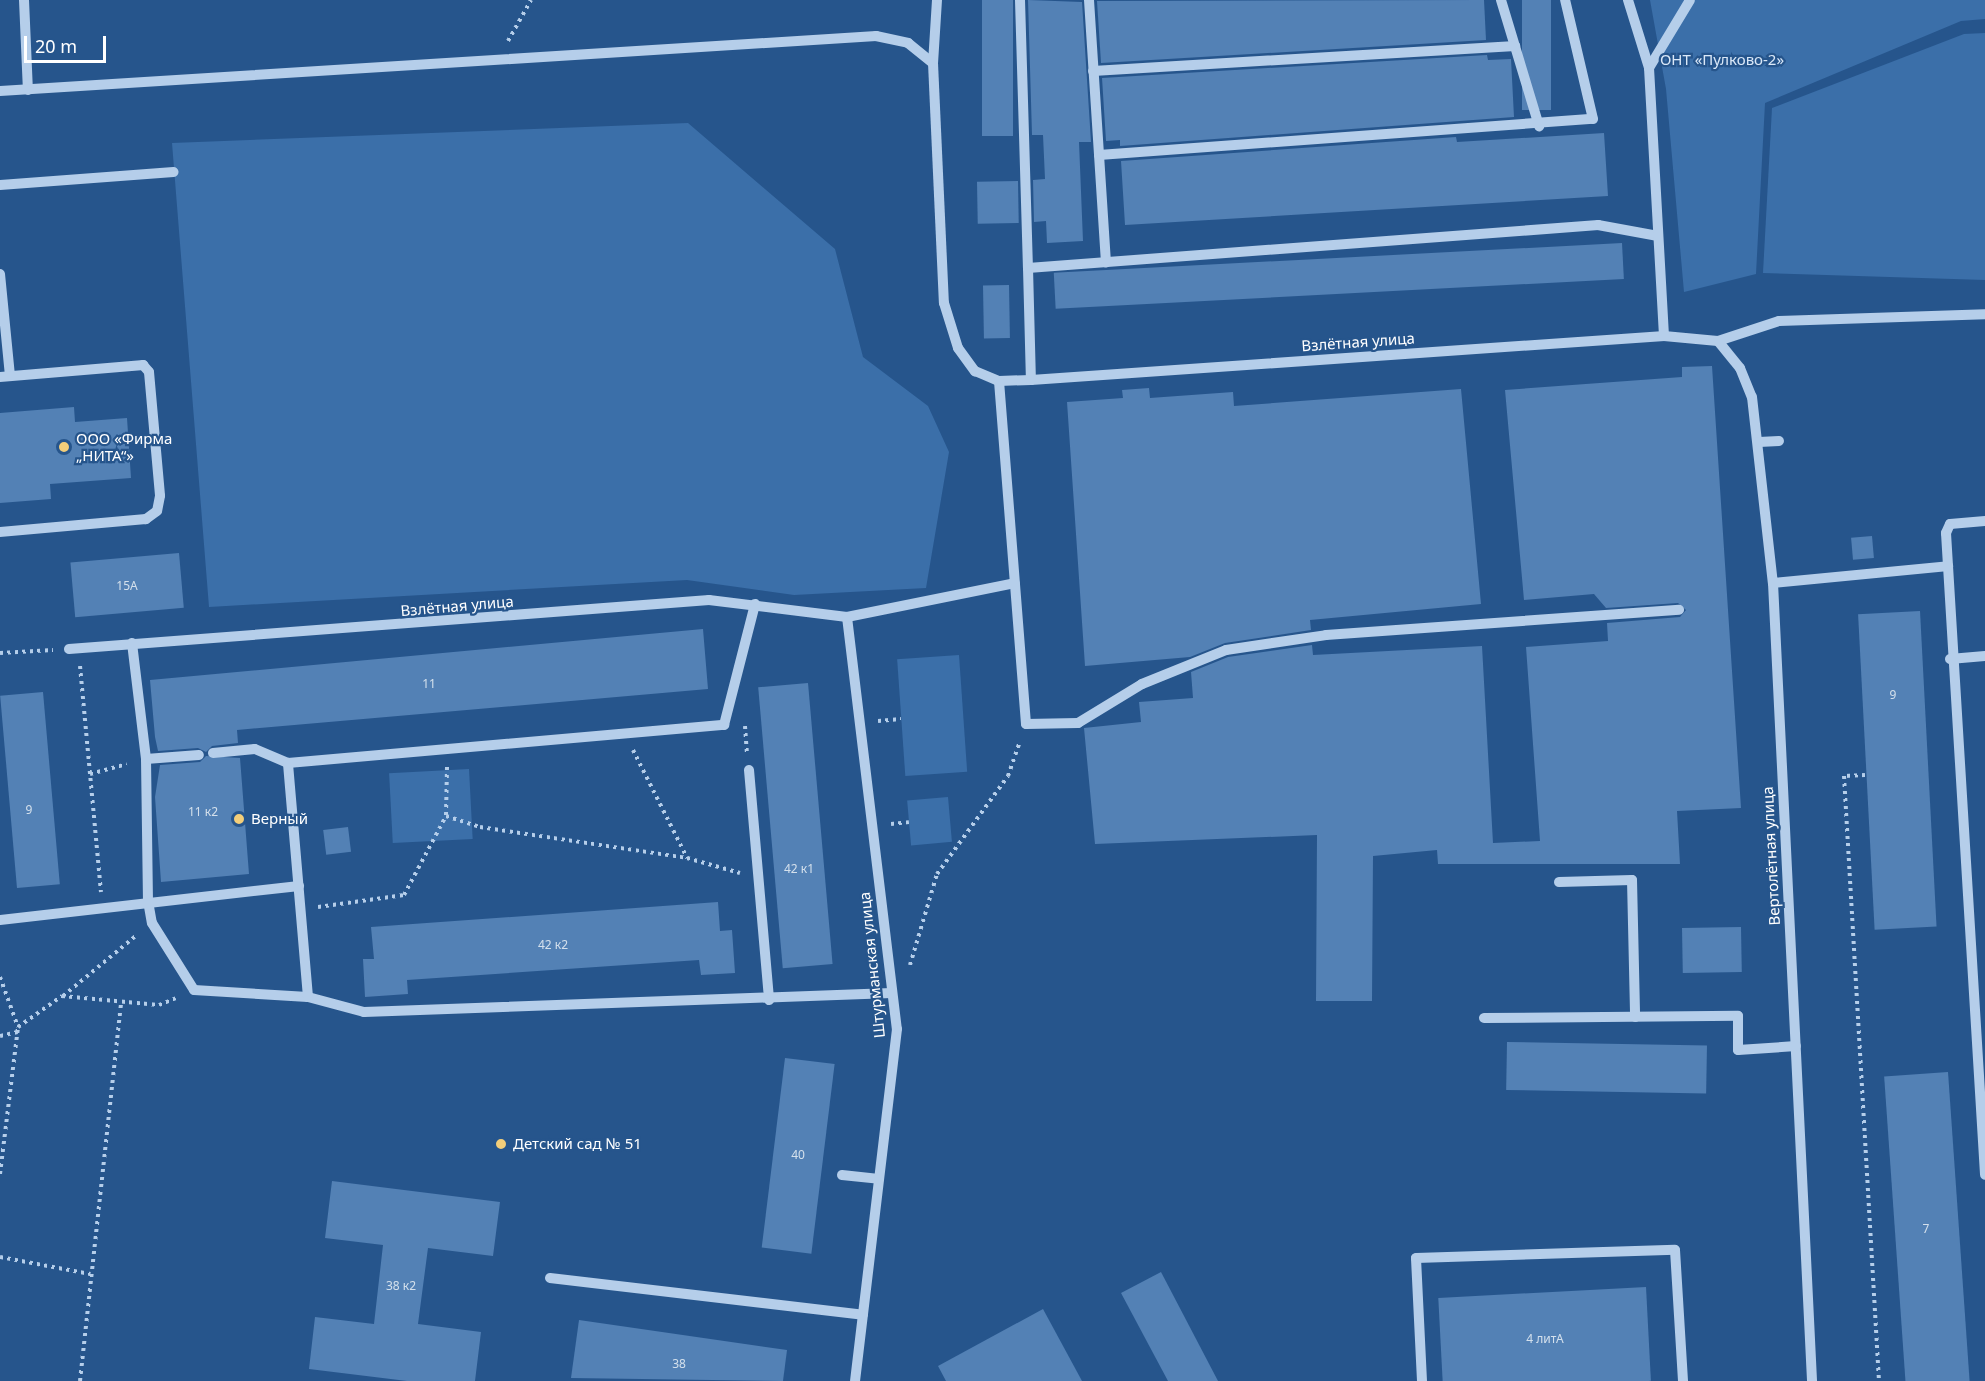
<!DOCTYPE html>
<meta charset="utf-8">
<style>
body{margin:0}
#map{position:relative;width:1985px;height:1381px;overflow:hidden;background:#26558c;font-family:"Noto Sans",sans-serif}
div>[style]{position:absolute}
.green>*{inset:0;background:#3b6fa9;transform-origin:0 0}
.building>*{inset:0;background:#5381b5;transform-origin:0 0}
.path>*{height:4px;margin-top:-2px;transform-origin:0;background:repeating-linear-gradient(90deg,#b5ceea 0 3px,transparent 0 7.5px)}
.minor>*{height:10px;margin:-5px;padding:0 5px;transform-origin:5px;border-radius:5px;background:#b5ceea}
.dots>*{width:16px;height:16px;translate:-50% -50%;box-sizing:border-box;border:3px solid #26558c;border-radius:50%}
span{translate:-50% -50%;white-space:nowrap;text-align:center;line-height:1.15;-webkit-text-stroke:4.5px #26558c;paint-order:stroke}
.number-label{font-size:12px;color:#d4e0ec}
.number-label span{-webkit-text-stroke-width:0}
.park-label{font-size:15px;color:#dae8f8}
.street-label{font-size:15px;color:#fff}
.poi-label{font-size:15px;color:#fff}
.left{translate:0 -50%;text-align:left}
.scale{position:absolute;left:24px;top:36px;width:82px;height:27px;box-sizing:border-box;border:3px solid #fff;border-top:0;padding-left:8px;font-size:18px;line-height:21px;white-space:nowrap;color:#fff;-webkit-text-stroke:4px #26558c;paint-order:stroke}
</style>
<div id="map">
<div class="green">
<div style="clip-path:polygon(1650px 0,1985px 0,1985px 19px,1961px 21px,1765px 103px,1756px 274px,1684px 292px,1666px 89px)"></div>
<div style="clip-path:polygon(1985px 33px,1985px 280px,1763px 273px,1772px 108px,1964px 34px)"></div>
<div style="clip-path:polygon(688px 123px,835px 249px,863px 357px,928px 406px,949px 452px,926px 588px,794px 595px,687px 580px,209px 607px,172px 143px)"></div>
<div style="left:959px;top:655px;width:117px;height:62px;rotate:86deg"></div>
<div style="left:469px;top:769px;width:70px;height:80px;rotate:87deg"></div>
<div style="left:948px;top:797px;width:45px;height:41px;rotate:85deg"></div>
</div>
<div class="building">
<div style="left:982px;top:0;width:31px;height:136px"></div>
<div style="clip-path:polygon(1028px 0,1082px 2px,1091px 142px,1079px 142px,1083px 241px,1047px 243px,1046px 221px,1034px 222px,1033px 180px,1045px 179px,1043px 135px,1032px 135px)"></div>
<div style="clip-path:polygon(1484px 0,1486px 40px,1101px 63px,1097px 1px)"></div>
<div style="left:1522px;top:0;width:29px;height:110px"></div>
<div style="clip-path:polygon(1487px 55px,1488px 60px,1511px 59px,1514px 117px,1120px 146px,1120px 140px,1106px 141px,1102px 78px)"></div>
<div style="clip-path:polygon(1604px 133px,1608px 196px,1125px 225px,1121px 161px,1456px 137px,1457px 142px)"></div>
<div style="left:1018px;top:181px;width:42px;height:41px;rotate:89deg"></div>
<div style="left:1622px;top:243px;width:36px;height:569px;rotate:87deg"></div>
<div style="left:1009px;top:285px;width:53px;height:26px;rotate:89deg"></div>
<div style="clip-path:polygon(1712px 366px,1741px 808px,1677px 811px,1680px 864px,1438px 864px,1437px 850px,1373px 856px,1372px 1001px,1316px 1001px,1317px 835px,1095px 844px,1084px 728px,1141px 722px,1139px 702px,1193px 698px,1191px 672px,1228px 657px,1312px 645px,1313px 655px,1482px 646px,1493px 843px,1540px 841px,1526px 647px,1608px 641px,1607px 623px,1680px 617px,1686px 610px,1678px 603px,1606px 608px,1594px 594px,1524px 600px,1505px 390px,1682px 377px,1682px 367px)"></div>
<div style="clip-path:polygon(1149px 388px,1150px 398px,1233px 392px,1234px 406px,1461px 389px,1481px 604px,1310px 620px,1311px 630px,1225px 643px,1190px 657px,1085px 666px,1067px 402px,1123px 398px,1122px 390px)"></div>
<div style="clip-path:polygon(74px 407px,75px 422px,127px 418px,131px 478px,50px 484px,51px 499px,0 503px,0 413px)"></div>
<div style="left:1872px;top:536px;width:22px;height:21px;rotate:85deg"></div>
<div style="left:179px;top:553px;width:55px;height:109px;rotate:85deg"></div>
<div style="left:1920px;top:611px;width:316px;height:62px;rotate:87deg"></div>
<div style="clip-path:polygon(703px 629px,708px 689px,237px 730px,238px 743px,212px 746px,206px 752px,198px 748px,158px 751px,155px 737px,150px 680px)"></div>
<div style="left:808px;top:683px;width:282px;height:50px;rotate:85deg"></div>
<div style="left:43px;top:692px;width:193px;height:43px;rotate:85deg"></div>
<div style="clip-path:polygon(206px 756px,240px 758px,249px 874px,161px 882px,155px 797px,160px 765px,200px 762px)"></div>
<div style="left:348px;top:827px;width:25px;height:25px;rotate:83deg"></div>
<div style="clip-path:polygon(718px 902px,720px 931px,732px 930px,735px 973px,701px 975px,699px 960px,407px 980px,408px 994px,365px 997px,363px 959px,374px 959px,371px 927px)"></div>
<div style="left:1741px;top:927px;width:45px;height:59px;rotate:89deg"></div>
<div style="left:1507px;top:1042px;width:200px;height:48px;rotate:1deg"></div>
<div style="left:785px;top:1058px;width:50px;height:191px;rotate:7deg"></div>
<div style="left:1948px;top:1072px;width:310px;height:64px;rotate:86deg"></div>
<div style="clip-path:polygon(332px 1181px,500px 1202px,493px 1256px,428px 1248px,418px 1324px,481px 1332px,475px 1381px,407px 1381px,309px 1369px,315px 1317px,374px 1324px,383px 1245px,325px 1238px)"></div>
<div style="clip-path:polygon(1161px 1272px,1218px 1381px,1168px 1381px,1121px 1293px)"></div>
<div style="left:1646px;top:1287px;width:94px;height:208px;rotate:87deg"></div>
<div style="clip-path:polygon(1043px 1309px,1082px 1381px,946px 1381px,938px 1366px)"></div>
<div style="clip-path:polygon(579px 1320px,787px 1350px,783px 1381px,571px 1378px)"></div>
</div>
<div class="path">
<div style="left:508px;top:41px;width:47px;rotate:-60.7deg"></div>
<div style="left:0;top:653px;width:53px;rotate:-3.2deg"></div>
<div style="left:80px;top:666px;width:227px;rotate:84.7deg"></div>
<div style="left:878px;top:721px;width:23px;rotate:-5deg"></div>
<div style="left:745px;top:726px;width:28px;rotate:86deg"></div>
<div style="left:633px;top:750px;width:121px;rotate:63.4deg"></div>
<div style="left:687px;top:858px;width:55px;rotate:15.8deg"></div>
<div style="left:447px;top:767px;width:49px;rotate:91.2deg"></div>
<div style="left:446px;top:816px;width:36px;rotate:18deg"></div>
<div style="left:480px;top:827px;width:209px;rotate:8.5deg"></div>
<div style="left:90px;top:774px;width:38px;rotate:-15deg"></div>
<div style="left:1865px;top:775px;width:21px;rotate:177deg"></div>
<div style="left:1844px;top:776px;width:606px;rotate:86.69deg"></div>
<div style="left:891px;top:824px;width:18px;rotate:-6deg"></div>
<div style="left:318px;top:907px;width:87px;rotate:-7.9deg"></div>
<div style="left:404px;top:895px;width:89px;rotate:-62deg"></div>
<div style="left:910px;top:965px;width:95px;rotate:-73.5deg"></div>
<div style="left:937px;top:874px;width:121px;rotate:-54.1deg"></div>
<div style="left:1008px;top:776px;width:37px;rotate:-71deg"></div>
<div style="left:0;top:977px;width:53px;rotate:70.2deg"></div>
<div style="left:63px;top:996px;width:97px;rotate:-39.6deg"></div>
<div style="left:0;top:1036px;width:18px;rotate:-13deg"></div>
<div style="left:0;top:1174px;width:148px;rotate:-83deg"></div>
<div style="left:18px;top:1027px;width:54px;rotate:-35.2deg"></div>
<div style="left:62px;top:996px;width:97px;rotate:5.3deg"></div>
<div style="left:159px;top:1005px;width:18px;rotate:-22deg"></div>
<div style="left:0;top:1257px;width:92px;rotate:10.7deg"></div>
<div style="left:80px;top:1381px;width:382px;rotate:-83.8deg"></div>
</div>
<div class="minor">
<div style="left:24px;top:0;width:90px;rotate:87.5deg"></div>
<div style="left:937px;top:0;width:63px;rotate:93.6deg"></div>
<div style="left:933px;top:63px;width:240px;rotate:87.4deg"></div>
<div style="left:944px;top:303px;width:47px;rotate:72.7deg"></div>
<div style="left:958px;top:348px;width:29px;rotate:54deg"></div>
<div style="left:975px;top:371px;width:26px;rotate:23deg"></div>
<div style="left:999px;top:381px;width:32px;rotate:-2deg"></div>
<div style="left:1031px;top:380px;width:635px;rotate:-3.98deg"></div>
<div style="left:1664px;top:336px;width:54px;rotate:5.3deg"></div>
<div style="left:1020px;top:0;width:268px;rotate:88.3deg"></div>
<div style="left:1028px;top:268px;width:572px;rotate:-4.31deg"></div>
<div style="left:1598px;top:225px;width:61px;rotate:10.4deg"></div>
<div style="left:1089px;top:0;width:263px;rotate:86.3deg"></div>
<div style="left:1501px;top:0;width:132px;rotate:73.2deg"></div>
<div style="left:1628px;top:0;width:71px;rotate:72.8deg"></div>
<div style="left:1093px;top:71px;width:423px;rotate:-3.4deg"></div>
<div style="left:0;top:91px;width:878px;rotate:-3.59deg"></div>
<div style="left:876px;top:36px;width:33px;rotate:12deg"></div>
<div style="left:908px;top:43px;width:32px;rotate:39deg"></div>
<div style="left:1099px;top:155px;width:495px;rotate:-4.2deg"></div>
<div style="left:1593px;top:119px;width:122px;rotate:-103.2deg"></div>
<div style="left:0;top:185px;width:174px;rotate:-4.3deg"></div>
<div style="left:1028px;top:268px;width:112px;rotate:88.5deg"></div>
<div style="left:0;top:274px;width:102px;rotate:84.4deg"></div>
<div style="left:1664px;top:336px;width:268px;rotate:-93.2deg"></div>
<div style="left:1649px;top:68px;width:79px;rotate:-58.9deg"></div>
<div style="left:1718px;top:341px;width:35px;rotate:51deg"></div>
<div style="left:1740px;top:368px;width:31px;rotate:68deg"></div>
<div style="left:1752px;top:397px;width:187px;rotate:83.6deg"></div>
<div style="left:1773px;top:583px;width:799px;rotate:87.2deg"></div>
<div style="left:1718px;top:341px;width:64px;rotate:-18.2deg"></div>
<div style="left:1779px;top:321px;width:206px;rotate:-1.9deg"></div>
<div style="left:0;top:377px;width:144px;rotate:-4.8deg"></div>
<div style="left:143px;top:365px;width:9px;rotate:49deg"></div>
<div style="left:149px;top:372px;width:124px;rotate:84.9deg"></div>
<div style="left:160px;top:496px;width:15px;rotate:101deg"></div>
<div style="left:157px;top:511px;width:14px;rotate:144deg"></div>
<div style="left:146px;top:519px;width:147px;rotate:174.9deg"></div>
<div style="left:999px;top:381px;width:344px;rotate:85.5deg"></div>
<div style="left:1026px;top:724px;width:52px;rotate:-1.1deg"></div>
<div style="left:1078px;top:723px;width:75px;rotate:-31.4deg"></div>
<div style="left:1142px;top:684px;width:91px;rotate:-22deg"></div>
<div style="left:1226px;top:650px;width:101px;rotate:-8.5deg"></div>
<div style="left:1326px;top:635px;width:354px;rotate:-4.1deg"></div>
<div style="left:1759px;top:442px;width:20px;rotate:-3deg"></div>
<div style="left:1985px;top:521px;width:35px;rotate:175deg"></div>
<div style="left:1950px;top:524px;width:10px;rotate:114deg"></div>
<div style="left:1946px;top:533px;width:643px;rotate:86.52deg"></div>
<div style="left:1773px;top:583px;width:176px;rotate:-5.5deg"></div>
<div style="left:847px;top:617px;width:415px;rotate:83.1deg"></div>
<div style="left:897px;top:1029px;width:354px;rotate:96.8deg"></div>
<div style="left:132px;top:643px;width:117px;rotate:83.1deg"></div>
<div style="left:146px;top:759px;width:142px;rotate:89.2deg"></div>
<div style="left:148px;top:901px;width:22px;rotate:80deg"></div>
<div style="left:152px;top:923px;width:79px;rotate:57.9deg"></div>
<div style="left:194px;top:990px;width:114px;rotate:3.5deg"></div>
<div style="left:308px;top:997px;width:58px;rotate:15deg"></div>
<div style="left:364px;top:1012px;width:528px;rotate:-2.06deg"></div>
<div style="left:69px;top:649px;width:642px;rotate:-4.38deg"></div>
<div style="left:709px;top:600px;width:139px;rotate:7deg"></div>
<div style="left:847px;top:617px;width:171px;rotate:-11.4deg"></div>
<div style="left:1950px;top:659px;width:35px;rotate:-5deg"></div>
<div style="left:213px;top:753px;width:42px;rotate:-5.4deg"></div>
<div style="left:255px;top:749px;width:36px;rotate:23deg"></div>
<div style="left:146px;top:759px;width:53px;rotate:-4.3deg"></div>
<div style="left:749px;top:770px;width:231px;rotate:85deg"></div>
<div style="left:1559px;top:882px;width:73px;rotate:-1.6deg"></div>
<div style="left:1632px;top:880px;width:137px;rotate:88.7deg"></div>
<div style="left:0;top:920px;width:301px;rotate:-6.5deg"></div>
<div style="left:308px;top:997px;width:235px;rotate:-94.9deg"></div>
<div style="left:288px;top:763px;width:438px;rotate:-5deg"></div>
<div style="left:724px;top:725px;width:125px;rotate:-75.6deg"></div>
<div style="left:1484px;top:1018px;width:254px;rotate:-0.5deg"></div>
<div style="left:1738px;top:1016px;width:34px;rotate:90deg"></div>
<div style="left:1738px;top:1050px;width:58px;rotate:-3.9deg"></div>
<div style="left:842px;top:1175px;width:37px;rotate:6deg"></div>
<div style="left:550px;top:1278px;width:315px;rotate:6.7deg"></div>
<div style="left:1422px;top:1381px;width:123px;rotate:-92.8deg"></div>
<div style="left:1416px;top:1258px;width:259px;rotate:-1.8deg"></div>
<div style="left:1675px;top:1250px;width:131px;rotate:86.5deg"></div>
</div>
<div class="dots">
<div style="left:64px;top:447px;background:#f3ce7a"></div>
<div style="left:239px;top:819px;background:#f3ce7a"></div>
<div style="left:501px;top:1144px;background:#f3ce7a"></div>
</div>
<div class="number-label">
<span style="left:127px;top:586px">15А</span>
<span style="left:429px;top:684px">11</span>
<span style="left:1893px;top:695px">9</span>
<span style="left:29px;top:810px">9</span>
<span style="left:203px;top:812px">11 к2</span>
<span style="left:799px;top:869px">42 к1</span>
<span style="left:553px;top:945px">42 к2</span>
<span style="left:798px;top:1155px">40</span>
<span style="left:1926px;top:1229px">7</span>
<span style="left:401px;top:1286px">38 к2</span>
<span style="left:1545px;top:1339px">4 литА</span>
<span style="left:679px;top:1364px">38</span>
</div>
<div class="park-label">
<span style="left:1722px;top:60px">ОНТ «Пулково-2»</span>
</div>
<div class="street-label">
<span style="left:1358px;top:342px;rotate:-4deg">Взлётная улица</span>
<span style="left:457px;top:606px;rotate:-5deg">Взлётная улица</span>
<span style="left:1771px;top:856px;rotate:-93deg">Вертолётная улица</span>
<span style="left:872px;top:965px;rotate:-96deg">Штурманская улица</span>
</div>
<div class="poi-label">
<span class="left" style="left:76px;top:447px">ООО «Фирма<br>„НИТА“»</span>
<span class="left" style="left:251px;top:819px">Верный</span>
<span class="left" style="left:513px;top:1144px">Детский сад № 51</span>
</div>
<div class="scale">20 m</div>
</div>
